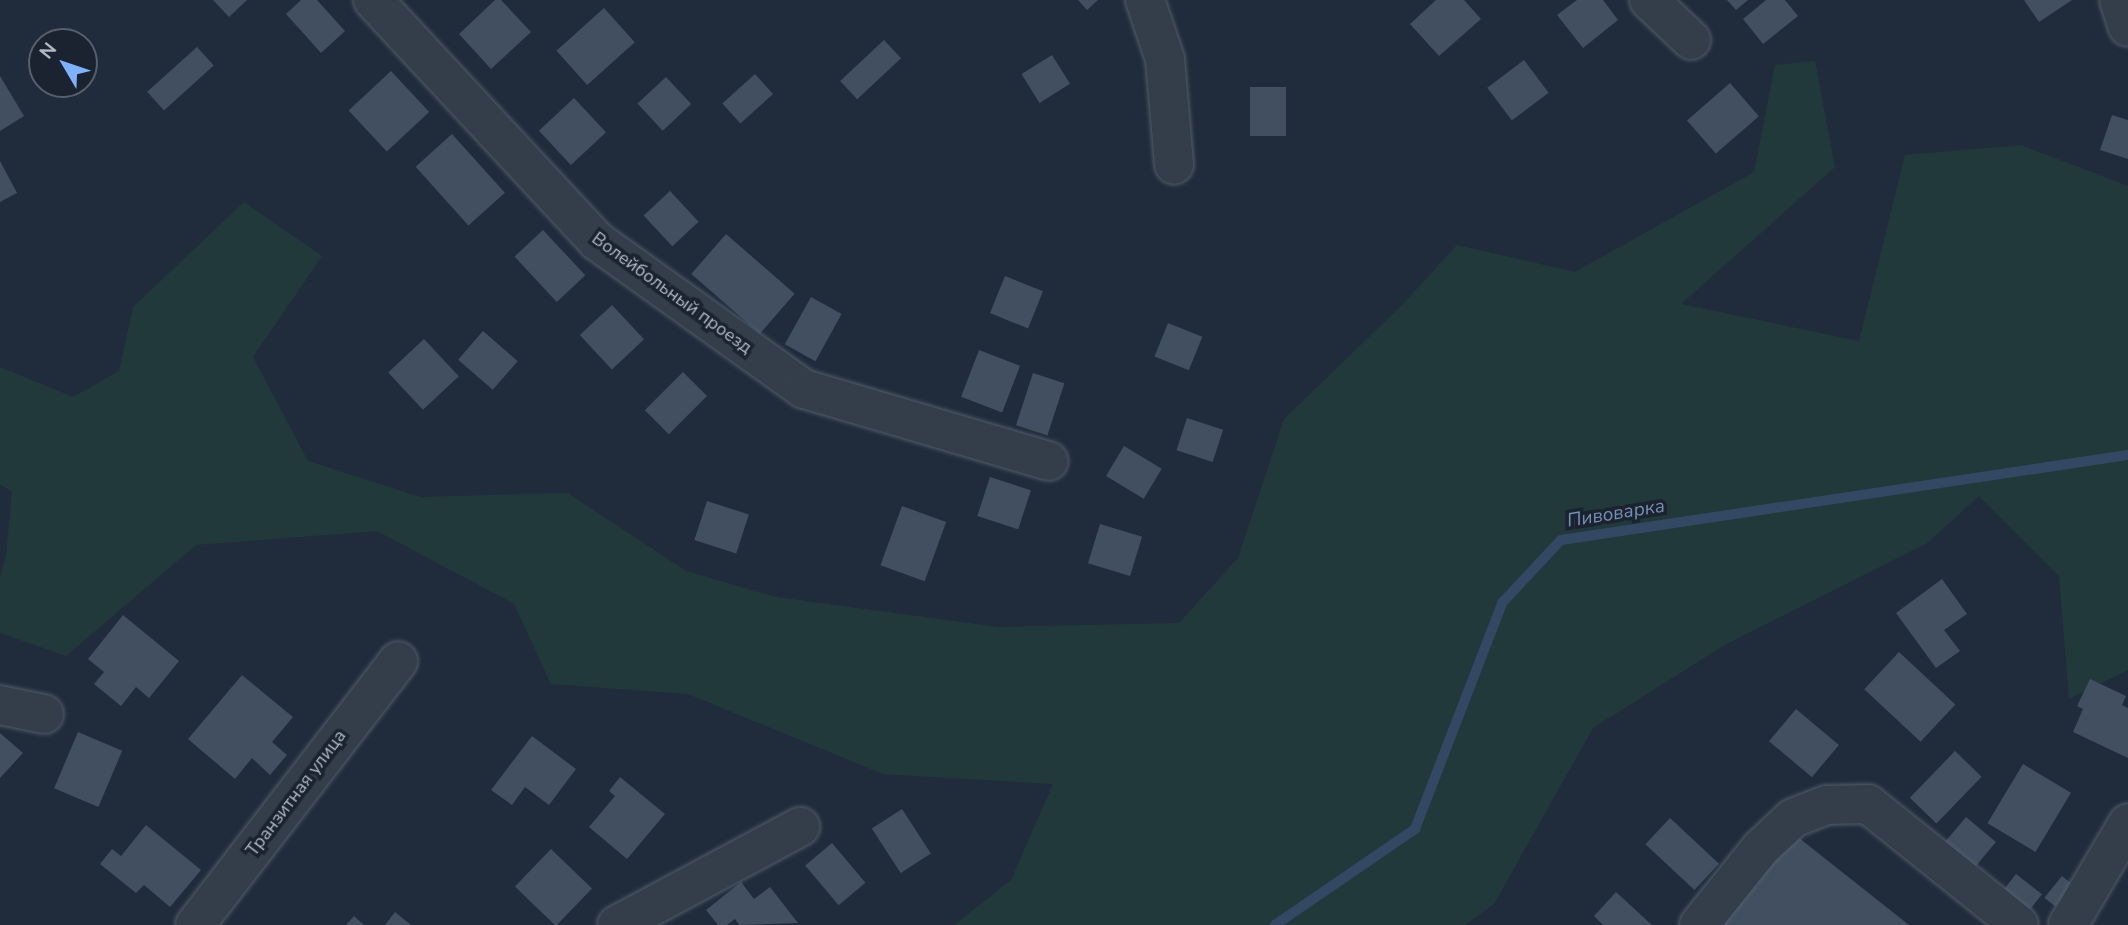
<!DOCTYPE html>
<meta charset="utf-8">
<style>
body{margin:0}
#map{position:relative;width:2128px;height:925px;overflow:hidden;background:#202c3b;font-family:"Nunito Sans",sans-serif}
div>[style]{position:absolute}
.green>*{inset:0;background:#22393c}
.stream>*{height:10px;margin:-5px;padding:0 5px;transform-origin:5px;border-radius:5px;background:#334863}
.building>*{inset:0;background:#414f60;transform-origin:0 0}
.roads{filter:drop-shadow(0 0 2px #525c69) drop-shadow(0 0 2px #525c69)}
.minor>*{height:38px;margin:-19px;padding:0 19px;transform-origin:19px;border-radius:19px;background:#343e4b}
span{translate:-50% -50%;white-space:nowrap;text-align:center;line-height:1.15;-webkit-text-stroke:7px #1a232f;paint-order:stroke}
.street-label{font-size:18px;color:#afb9c7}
.water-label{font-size:19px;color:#7590b1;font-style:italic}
.north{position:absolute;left:28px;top:28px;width:70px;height:70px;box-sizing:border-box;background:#1a232f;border:2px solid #565f6c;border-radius:50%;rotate:309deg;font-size:19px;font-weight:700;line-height:28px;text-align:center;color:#afb9c7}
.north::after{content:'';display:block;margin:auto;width:24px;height:32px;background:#7fb2fc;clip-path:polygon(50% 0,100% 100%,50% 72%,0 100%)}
</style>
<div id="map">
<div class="green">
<div style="clip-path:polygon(1815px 61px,1835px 167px,1681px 304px,1859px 341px,1905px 155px,2021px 145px,2128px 186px,2128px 670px,2069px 699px,2059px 576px,1979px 496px,1927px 543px,1723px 646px,1593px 728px,1494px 904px,1465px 925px,954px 925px,1011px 880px,1053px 784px,883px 774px,688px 694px,551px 684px,514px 604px,377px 531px,196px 545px,66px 656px,0 633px,0 578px,6px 555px,12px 492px,0 484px,0 367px,73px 397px,119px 371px,133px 307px,244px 202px,322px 256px,253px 357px,308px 461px,420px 497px,568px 493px,686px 571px,776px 597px,998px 627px,1179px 623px,1238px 558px,1284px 419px,1402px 305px,1457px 245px,1575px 272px,1754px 172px,1775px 65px)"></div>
</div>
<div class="stream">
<div style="left:1275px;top:925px;width:170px;rotate:-34.4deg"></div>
<div style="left:1415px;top:829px;width:242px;rotate:-68.9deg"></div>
<div style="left:1502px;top:603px;width:86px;rotate:-46.9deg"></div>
<div style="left:1561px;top:540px;width:573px;rotate:-8.53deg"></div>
</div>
<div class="building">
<div style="clip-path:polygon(213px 0,247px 0,229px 17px)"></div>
<div style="clip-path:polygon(301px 0,317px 0,345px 31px,321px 53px,286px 14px)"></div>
<div style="clip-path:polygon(495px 0,501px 0,531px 32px,491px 69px,459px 34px)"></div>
<div style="clip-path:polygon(1078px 0,1098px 0,1087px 10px)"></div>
<div style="clip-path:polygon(1436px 0,1464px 0,1481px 19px,1439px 56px,1410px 24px)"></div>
<div style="clip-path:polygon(1577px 0,1603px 0,1618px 20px,1583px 48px,1557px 15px)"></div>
<div style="clip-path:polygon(1727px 0,1748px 0,1736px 10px)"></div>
<div style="clip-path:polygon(1766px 0,1785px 0,1798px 16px,1763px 44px,1743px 19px)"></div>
<div style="clip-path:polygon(2024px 0,2072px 0,2039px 22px)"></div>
<div style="left:604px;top:8px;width:46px;height:64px;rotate:48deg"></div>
<div style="left:884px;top:40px;width:25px;height:60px;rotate:47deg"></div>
<div style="left:197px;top:47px;width:25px;height:67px;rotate:48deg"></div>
<div style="left:1052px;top:55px;width:34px;height:36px;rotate:58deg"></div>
<div style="left:1524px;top:60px;width:41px;height:46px;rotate:53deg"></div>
<div style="left:391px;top:71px;width:56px;height:58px;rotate:47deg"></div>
<div style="left:755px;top:74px;width:27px;height:44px;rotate:48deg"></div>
<div style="clip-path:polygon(0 76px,24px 116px,0 131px)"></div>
<div style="left:666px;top:77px;width:37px;height:39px;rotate:47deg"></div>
<div style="left:1730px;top:83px;width:44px;height:57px;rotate:49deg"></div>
<div style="left:1286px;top:87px;width:49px;height:36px;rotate:90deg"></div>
<div style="left:574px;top:98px;width:47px;height:48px;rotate:47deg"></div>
<div style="clip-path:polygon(2112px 115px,2128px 120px,2128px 159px,2100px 150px)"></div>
<div style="left:452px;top:134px;width:79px;height:49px;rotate:48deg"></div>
<div style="clip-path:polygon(0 161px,17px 193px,0 202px)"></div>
<div style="left:670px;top:191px;width:42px;height:36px;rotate:47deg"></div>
<div style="left:543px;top:230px;width:62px;height:39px;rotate:47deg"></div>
<div style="left:726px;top:234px;width:91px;height:53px;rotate:41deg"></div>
<div style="left:1005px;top:276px;width:41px;height:40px;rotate:22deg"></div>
<div style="left:811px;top:297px;width:35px;height:54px;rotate:29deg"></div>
<div style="left:612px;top:305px;width:47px;height:44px;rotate:47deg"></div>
<div style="left:1168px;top:323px;width:37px;height:36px;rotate:22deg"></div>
<div style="left:483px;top:331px;width:46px;height:38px;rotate:41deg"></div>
<div style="left:424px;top:339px;width:51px;height:49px;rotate:47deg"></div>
<div style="left:979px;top:350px;width:44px;height:50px;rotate:21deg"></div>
<div style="left:683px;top:372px;width:34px;height:54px;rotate:45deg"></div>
<div style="left:1033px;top:373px;width:33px;height:55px;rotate:18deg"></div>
<div style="left:1187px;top:418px;width:38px;height:34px;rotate:18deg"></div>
<div style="left:1124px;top:446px;width:44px;height:35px;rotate:31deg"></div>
<div style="left:990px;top:477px;width:43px;height:41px;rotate:18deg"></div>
<div style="left:707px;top:501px;width:44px;height:41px;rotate:18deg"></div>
<div style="left:902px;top:506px;width:47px;height:63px;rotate:20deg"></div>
<div style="left:1100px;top:524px;width:44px;height:41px;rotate:17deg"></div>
<div style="clip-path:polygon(1942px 579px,1967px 614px,1944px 630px,1960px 651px,1936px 668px,1896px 613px)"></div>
<div style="clip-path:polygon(123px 615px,179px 661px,149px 698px,136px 687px,121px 706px,94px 684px,104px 672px,88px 659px)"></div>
<div style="left:1899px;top:652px;width:77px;height:51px;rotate:43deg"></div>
<div style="clip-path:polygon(242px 675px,293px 717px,272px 742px,287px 755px,270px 775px,252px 758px,235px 779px,188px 739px)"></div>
<div style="clip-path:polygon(2090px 679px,2126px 696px,2122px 705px,2128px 708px,2128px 758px,2073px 732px,2083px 709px,2077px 706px)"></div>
<div style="left:1796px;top:709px;width:56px;height:42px;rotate:40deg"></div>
<div style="left:78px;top:732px;width:48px;height:61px;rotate:23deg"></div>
<div style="clip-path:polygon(0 733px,23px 753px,0 778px)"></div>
<div style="clip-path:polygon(532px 736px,576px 769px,549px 805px,525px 787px,512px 805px,491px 790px)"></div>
<div style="left:1955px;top:751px;width:37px;height:65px;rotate:44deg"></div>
<div style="left:2023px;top:764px;width:56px;height:69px;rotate:31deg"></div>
<div style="clip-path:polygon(620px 777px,665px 814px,627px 859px,589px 827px,615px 796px,609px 791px)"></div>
<div style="left:902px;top:809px;width:53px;height:36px;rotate:57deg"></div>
<div style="left:1966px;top:817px;width:39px;height:38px;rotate:40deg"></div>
<div style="left:1670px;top:818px;width:67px;height:36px;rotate:43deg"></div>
<div style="clip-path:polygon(146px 825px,201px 870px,170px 907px,144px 885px,136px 893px,100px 864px,112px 849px,121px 856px)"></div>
<div style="clip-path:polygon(1789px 830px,1909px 925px,1714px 925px)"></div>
<div style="left:832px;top:843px;width:52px;height:35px;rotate:50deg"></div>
<div style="left:551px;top:849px;width:57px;height:52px;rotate:44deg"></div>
<div style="left:2016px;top:874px;width:33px;height:22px;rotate:38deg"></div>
<div style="left:2062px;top:876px;width:14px;height:28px;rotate:39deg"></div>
<div style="clip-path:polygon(741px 882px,754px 899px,770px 887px,798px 923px,739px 925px,735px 919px,727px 925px,718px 925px,706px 910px)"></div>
<div style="clip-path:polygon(1616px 892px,1652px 925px,1603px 925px,1594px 916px)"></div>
<div style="clip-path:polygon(395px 912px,411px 925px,385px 925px)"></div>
<div style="clip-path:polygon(354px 916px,364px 925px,346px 925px)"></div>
</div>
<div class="roads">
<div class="minor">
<div style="left:373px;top:0;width:329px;rotate:47.1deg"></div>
<div style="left:597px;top:241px;width:254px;rotate:35.6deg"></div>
<div style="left:804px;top:389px;width:255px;rotate:16.4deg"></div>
<div style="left:1145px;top:0;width:62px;rotate:71.3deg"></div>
<div style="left:1165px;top:59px;width:106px;rotate:85.1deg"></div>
<div style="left:1649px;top:0;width:58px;rotate:43.6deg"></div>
<div style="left:2119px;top:0;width:28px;rotate:72deg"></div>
<div style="left:0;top:705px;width:45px;rotate:11.6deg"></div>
<div style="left:195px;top:925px;width:333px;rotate:-52.4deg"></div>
<div style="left:617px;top:925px;width:208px;rotate:-28.2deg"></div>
<div style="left:1699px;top:925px;width:97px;rotate:-51.2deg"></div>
<div style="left:1760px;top:849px;width:45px;rotate:-43.2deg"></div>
<div style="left:1793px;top:818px;width:36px;rotate:-21deg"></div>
<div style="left:1827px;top:805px;width:41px;rotate:-1.4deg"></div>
<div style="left:1868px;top:804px;width:193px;rotate:38.7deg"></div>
<div style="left:2068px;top:925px;width:118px;rotate:-59.5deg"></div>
</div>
</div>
<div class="street-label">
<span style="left:672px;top:293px;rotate:36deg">Волейбольный проезд</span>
<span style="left:296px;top:793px;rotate:-53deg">Транзитная улица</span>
</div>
<div class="water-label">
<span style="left:1616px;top:514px;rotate:-9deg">Пивоварка</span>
</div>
<div class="north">N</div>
</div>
